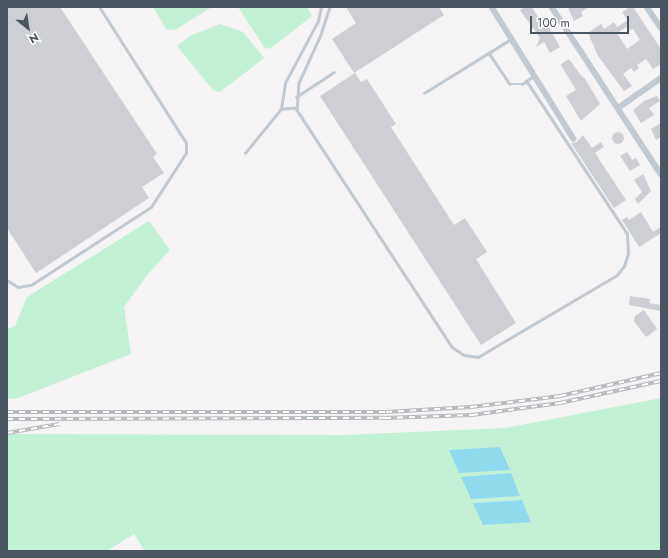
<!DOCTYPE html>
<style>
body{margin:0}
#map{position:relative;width:668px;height:558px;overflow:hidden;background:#f5f3f3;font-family:Jost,sans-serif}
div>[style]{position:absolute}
.green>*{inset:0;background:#c3f1d5}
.water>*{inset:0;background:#90daee}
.building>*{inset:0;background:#cdcfd5}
.round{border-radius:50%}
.service>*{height:2.5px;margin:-1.25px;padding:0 1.25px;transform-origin:1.25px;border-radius:1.25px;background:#c1cad2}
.minor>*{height:5.5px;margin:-2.75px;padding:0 2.75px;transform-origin:2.75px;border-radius:2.75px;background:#c1cad2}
.rail>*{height:3.5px;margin-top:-1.75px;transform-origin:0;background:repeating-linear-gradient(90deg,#fff 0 6px,#b5b8bd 0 12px);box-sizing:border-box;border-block:1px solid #b5b8bd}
span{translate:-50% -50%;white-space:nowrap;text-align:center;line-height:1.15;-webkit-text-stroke:4px #fff;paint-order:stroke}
.frame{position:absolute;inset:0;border:8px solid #4a5661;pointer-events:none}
.north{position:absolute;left:8px;top:8px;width:40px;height:40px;-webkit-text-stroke:3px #fff;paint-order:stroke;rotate:150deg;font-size:11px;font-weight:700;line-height:16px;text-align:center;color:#4a5661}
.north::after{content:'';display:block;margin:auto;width:14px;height:18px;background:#4a5661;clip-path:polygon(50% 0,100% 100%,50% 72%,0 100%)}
.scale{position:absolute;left:530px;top:16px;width:99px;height:18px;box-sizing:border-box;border:2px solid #4a5661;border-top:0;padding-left:5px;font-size:12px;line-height:14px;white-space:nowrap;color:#4a5661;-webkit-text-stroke:3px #fff;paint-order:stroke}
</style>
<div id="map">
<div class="green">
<div style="clip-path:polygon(153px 7px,212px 7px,175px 30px,166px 29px)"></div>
<div style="clip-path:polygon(238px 7px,307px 7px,312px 16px,270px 49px,264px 47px)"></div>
<div style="clip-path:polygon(220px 24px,243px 32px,264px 58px,220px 92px,213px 90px,177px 46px,190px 36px)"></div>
<div style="clip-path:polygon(149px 221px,170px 250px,148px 274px,124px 307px,131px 354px,18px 398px,7px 399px,7px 329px,15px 326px,27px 297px)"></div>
<div style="clip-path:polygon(evenodd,661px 398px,661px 551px,145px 551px,134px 534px,107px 551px,7px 551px,7px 434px,345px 435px,506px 428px,661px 398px,522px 500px,531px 522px,473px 503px,522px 500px)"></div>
</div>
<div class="water">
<div style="clip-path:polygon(500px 447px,510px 470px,459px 473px,449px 450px)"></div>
<div style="clip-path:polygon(511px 473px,520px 496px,471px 499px,461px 477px)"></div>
<div style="clip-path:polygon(522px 500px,531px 522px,483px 525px,473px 503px)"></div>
</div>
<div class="building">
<div style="clip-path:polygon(7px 7px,60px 7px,157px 154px,153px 157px,164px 173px,142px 187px,149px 198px,36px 273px,7px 228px)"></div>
<div style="clip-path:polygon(346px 7px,439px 7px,444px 15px,354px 73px,332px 39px,356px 23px)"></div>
<div style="clip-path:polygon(525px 7px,532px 7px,538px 17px,543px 17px,560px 47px,550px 53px,544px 42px,536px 47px,540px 38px,520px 10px)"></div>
<div style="clip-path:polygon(568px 7px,589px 7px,581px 12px,583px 16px,574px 21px)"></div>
<div style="clip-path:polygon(evenodd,630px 7px,633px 7px,661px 49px,661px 64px,653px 69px,646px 59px,637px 65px,639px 68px,634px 72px,631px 68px,623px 74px,632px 86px,624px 91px,598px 56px,588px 33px,601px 24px,604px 29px,614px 22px,617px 27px,628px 20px,622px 12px,630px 7px,628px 26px,630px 30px,633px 29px,640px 40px,627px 49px,617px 33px,628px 26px)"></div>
<div style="clip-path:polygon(569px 59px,583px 78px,584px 77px,600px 104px,581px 121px,566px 96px,576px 90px,562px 67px,561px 64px)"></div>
<div style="clip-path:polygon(355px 73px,361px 82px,367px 79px,396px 124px,391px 127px,454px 225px,465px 218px,487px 252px,476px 259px,516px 323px,481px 345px,320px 96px)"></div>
<div style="clip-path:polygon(657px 96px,660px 101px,649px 108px,654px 115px,641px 123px,633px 110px,644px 101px)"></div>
<div style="clip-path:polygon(661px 123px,661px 137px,656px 140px,651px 129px)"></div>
<div class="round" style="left:612px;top:132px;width:12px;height:12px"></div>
<div style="clip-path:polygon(583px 135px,592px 148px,601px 142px,604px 147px,595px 153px,626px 200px,614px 208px,571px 143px,577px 142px)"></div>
<div style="clip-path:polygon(627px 152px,632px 160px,636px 158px,640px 165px,630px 171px,620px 156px)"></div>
<div style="clip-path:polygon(643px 174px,651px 191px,638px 204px,635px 199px,642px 192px,634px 180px)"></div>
<div style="clip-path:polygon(641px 212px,653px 232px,661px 227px,661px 233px,639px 247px,622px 220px,627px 217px,629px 220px)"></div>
<div style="clip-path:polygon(630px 296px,650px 299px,649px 303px,661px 305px,661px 311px,629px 305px)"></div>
<div style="clip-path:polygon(644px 310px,657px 329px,646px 337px,634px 321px,635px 316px)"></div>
</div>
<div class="service">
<div style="left:330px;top:7px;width:32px;rotate:108deg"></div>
<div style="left:320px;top:37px;width:51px;rotate:114.5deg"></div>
<div style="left:299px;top:83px;width:27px;rotate:94deg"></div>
<div style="left:297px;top:110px;width:283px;rotate:56.8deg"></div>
<div style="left:452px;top:347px;width:14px;rotate:34deg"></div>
<div style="left:464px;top:355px;width:14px;rotate:8deg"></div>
<div style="left:478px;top:357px;width:161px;rotate:-30.5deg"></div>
<div style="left:617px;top:275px;width:11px;rotate:-52deg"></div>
<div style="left:624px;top:266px;width:13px;rotate:-72deg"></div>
<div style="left:628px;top:254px;width:20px;rotate:-93deg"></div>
<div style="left:627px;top:234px;width:183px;rotate:-123.4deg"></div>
<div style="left:489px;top:53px;width:37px;rotate:56deg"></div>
<div style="left:510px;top:84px;width:12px"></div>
<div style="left:522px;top:84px;width:14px;rotate:-34deg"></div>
<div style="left:424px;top:93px;width:102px;rotate:-31.8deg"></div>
<div style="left:296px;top:97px;width:45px;rotate:-33.3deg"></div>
<div style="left:297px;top:108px;width:16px;rotate:176deg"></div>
<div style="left:281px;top:109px;width:26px;rotate:-81deg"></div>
<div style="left:285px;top:83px;width:70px;rotate:-62deg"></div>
<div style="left:318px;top:21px;width:14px;rotate:-78deg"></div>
<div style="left:245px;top:153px;width:57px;rotate:-50.7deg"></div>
<div style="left:7px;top:280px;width:13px;rotate:32deg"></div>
<div style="left:18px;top:287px;width:13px;rotate:-9deg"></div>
<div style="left:31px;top:285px;width:143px;rotate:-33deg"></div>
<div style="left:151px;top:207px;width:64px;rotate:-57.1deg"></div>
<div style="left:186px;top:153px;width:10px;rotate:-90deg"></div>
<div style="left:186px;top:143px;width:161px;rotate:-122.6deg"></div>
</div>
<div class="minor">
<div style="left:492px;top:7px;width:155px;rotate:58.2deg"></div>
<div style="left:552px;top:7px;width:199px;rotate:56.9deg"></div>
<div style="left:647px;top:7px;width:25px;rotate:56deg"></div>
<div style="left:618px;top:108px;width:52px;rotate:-34.9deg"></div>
</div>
<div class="rail">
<div style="left:7px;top:412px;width:379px"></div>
<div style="left:386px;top:412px;width:85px;rotate:-3.4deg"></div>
<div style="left:471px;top:407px;width:90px;rotate:-7deg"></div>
<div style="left:560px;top:396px;width:104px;rotate:-12.8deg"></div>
<div style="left:7px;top:419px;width:378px;rotate:-0.2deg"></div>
<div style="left:385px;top:418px;width:87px;rotate:-2deg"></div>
<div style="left:472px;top:415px;width:89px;rotate:-7.8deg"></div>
<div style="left:560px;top:403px;width:103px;rotate:-12.3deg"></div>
<div style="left:7px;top:433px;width:53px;rotate:-9.8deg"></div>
</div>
<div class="frame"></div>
<div class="north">N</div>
<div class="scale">100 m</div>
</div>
